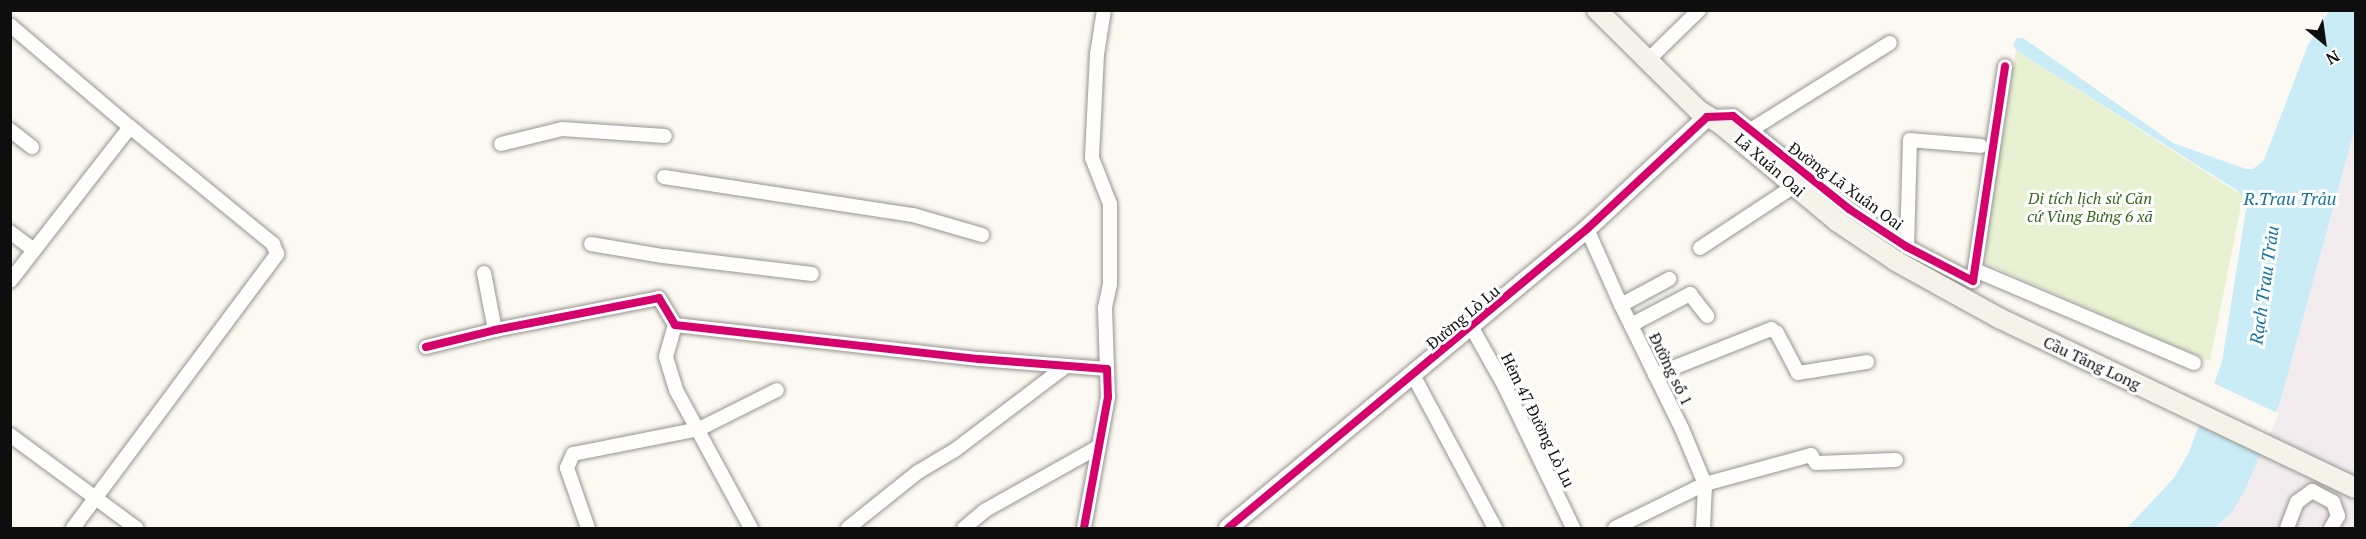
<!DOCTYPE html>
<meta charset="utf-8">
<style>
body{margin:0}
#map{position:relative;width:2366px;height:539px;overflow:hidden;background:#fcf9f2;font-family:"PT Serif",serif}
div>[style]{position:absolute}
.industrial>*{inset:0;background:#f2ecef}
.green>*{inset:0;background:#e8f1d2}
.water>*{inset:0;background:#c9ecf6}
.pier>*{inset:0;background:#fcf9f2;transform-origin:0 0}
.roads{filter:drop-shadow(0 0 2px #959491) drop-shadow(0 0 2px #959491)}
.minor>*{height:14px;margin:-7px;padding:0 7px;transform-origin:7px;border-radius:7px;background:#fffefd}
.tertiary>*{height:18px;margin:-9px;padding:0 9px;transform-origin:9px;border-radius:9px;background:#fffefd}
.secondary>*{height:20px;margin:-10px;padding:0 10px;transform-origin:10px;border-radius:10px;background:#f5f2ea}
.cycleway>*{height:8px;margin:-4px;padding:0 4px;transform-origin:4px;border-radius:4px;background:#d6006c}
span{translate:-50% -50%;white-space:nowrap;text-align:center;line-height:1.15;-webkit-text-stroke:6px #fff;paint-order:stroke}
.street-label{font-size:16px;color:#0e0e0e}
.park-label{font-size:16px;color:#35671d;font-style:italic}
.water-label{font-size:18px;color:#1575a1;font-style:italic}
.frame{position:absolute;inset:0;border:12px solid #0e0e0e;pointer-events:none}
.north{position:absolute;left:2294px;top:12px;width:60px;height:60px;-webkit-text-stroke:4px #fff;paint-order:stroke;rotate:151deg;font-size:16px;font-weight:700;line-height:24px;text-align:center;color:#0e0e0e}
.north::after{content:'';display:block;margin:auto;width:21px;height:27px;background:#0e0e0e;clip-path:polygon(50% 0,100% 100%,50% 72%,0 100%)}
</style>
<div id="map">
<div class="industrial">
<div style="clip-path:polygon(2355px 128px,2355px 528px,2216px 528px,2232px 512px,2243px 494px,2281px 399px)"></div>
</div>
<div class="green">
<div style="clip-path:polygon(2016px 50px,2243px 196px,2210px 361px,1987px 264px,1986px 238px)"></div>
</div>
<div class="water">
<div style="clip-path:polygon(2329px 11px,2355px 11px,2355px 128px,2281px 399px,2258px 460px,2243px 494px,2232px 512px,2215px 528px,2127px 528px,2174px 478px,2189px 452px,2222px 362px,2247px 203px,2238px 191px,2016px 50px,2013px 45px,2017px 38px,2023px 38px,2173px 143px,2246px 169px,2253px 169px,2264px 160px,2308px 45px)"></div>
</div>
<div class="pier">
<div style="left:2211px;top:382px;width:75px;height:26px;rotate:25deg"></div>
</div>
<div class="roads">
<div class="minor">
<div style="left:1104px;top:10px;width:45px;rotate:99deg"></div>
<div style="left:1097px;top:54px;width:104px;rotate:92.8deg"></div>
<div style="left:1092px;top:158px;width:49px;rotate:68.6deg"></div>
<div style="left:1110px;top:204px;width:80px;rotate:90deg"></div>
<div style="left:1110px;top:284px;width:25px;rotate:102deg"></div>
<div style="left:1105px;top:308px;width:61px;rotate:88.1deg"></div>
<div style="left:10px;top:25px;width:157px;rotate:40.4deg"></div>
<div style="left:130px;top:127px;width:195px;rotate:127.9deg"></div>
<div style="left:1647px;top:61px;width:73px;rotate:-44.4deg"></div>
<div style="left:1710px;top:117px;width:23px;rotate:-2deg"></div>
<div style="left:1733px;top:116px;width:149px;rotate:38.7deg"></div>
<div style="left:1849px;top:209px;width:69px;rotate:33.2deg"></div>
<div style="left:1907px;top:247px;width:74px;rotate:27.3deg"></div>
<div style="left:1973px;top:281px;width:217px;rotate:-81.5deg"></div>
<div style="left:10px;top:130px;width:28px;rotate:38deg"></div>
<div style="left:1749px;top:131px;width:166px;rotate:-32deg"></div>
<div style="left:501px;top:144px;width:63px;rotate:-13.8deg"></div>
<div style="left:562px;top:129px;width:103px;rotate:3.9deg"></div>
<div style="left:664px;top:177px;width:252px;rotate:8.7deg"></div>
<div style="left:913px;top:215px;width:72px;rotate:16.2deg"></div>
<div style="left:1587px;top:229px;width:83px;rotate:65.9deg"></div>
<div style="left:1621px;top:305px;width:138px;rotate:63.8deg"></div>
<div style="left:1682px;top:429px;width:60px;rotate:67.3deg"></div>
<div style="left:1705px;top:484px;width:44px;rotate:92.6deg"></div>
<div style="left:10px;top:232px;width:30px;rotate:37deg"></div>
<div style="left:591px;top:244px;width:73px;rotate:9.5deg"></div>
<div style="left:663px;top:256px;width:150px;rotate:6.9deg"></div>
<div style="left:1907px;top:247px;width:107px;rotate:-88.4deg"></div>
<div style="left:1910px;top:140px;width:71px;rotate:4.8deg"></div>
<div style="left:1700px;top:248px;width:113px;rotate:-33.4deg"></div>
<div style="left:1975px;top:270px;width:238px;rotate:23deg"></div>
<div style="left:484px;top:273px;width:58px;rotate:79.1deg"></div>
<div style="left:1621px;top:305px;width:55px;rotate:-28.4deg"></div>
<div style="left:675px;top:325px;width:33px;rotate:106deg"></div>
<div style="left:666px;top:357px;width:34px;rotate:73deg"></div>
<div style="left:676px;top:390px;width:157px;rotate:61.5deg"></div>
<div style="left:1631px;top:325px;width:67px;rotate:-27.7deg"></div>
<div style="left:1690px;top:294px;width:28px;rotate:52deg"></div>
<div style="left:1472px;top:328px;width:65px;rotate:60.7deg"></div>
<div style="left:1504px;top:385px;width:159px;rotate:64.2deg"></div>
<div style="left:426px;top:347px;width:71px;rotate:-13.8deg"></div>
<div style="left:495px;top:330px;width:167px;rotate:-11deg"></div>
<div style="left:659px;top:298px;width:31px;rotate:59deg"></div>
<div style="left:675px;top:325px;width:306px;rotate:6.4deg"></div>
<div style="left:979px;top:359px;width:128px;rotate:4.5deg"></div>
<div style="left:1107px;top:369px;width:28px;rotate:88deg"></div>
<div style="left:1108px;top:397px;width:133px;rotate:100.4deg"></div>
<div style="left:1413px;top:375px;width:174px;rotate:61.8deg"></div>
<div style="left:1655px;top:375px;width:125px;rotate:-21.6deg"></div>
<div style="left:1771px;top:329px;width:7px;rotate:34deg"></div>
<div style="left:1777px;top:333px;width:45px;rotate:62.3deg"></div>
<div style="left:1798px;top:373px;width:70px;rotate:-9.1deg"></div>
<div style="left:10px;top:435px;width:157px;rotate:36.4deg"></div>
<div style="left:73px;top:528px;width:342px;rotate:-53.3deg"></div>
<div style="left:277px;top:254px;width:11px;rotate:-112deg"></div>
<div style="left:273px;top:244px;width:185px;rotate:-140.7deg"></div>
<div style="left:588px;top:528px;width:64px;rotate:-109.3deg"></div>
<div style="left:567px;top:468px;width:15px;rotate:-67deg"></div>
<div style="left:573px;top:454px;width:128px;rotate:-11.2deg"></div>
<div style="left:699px;top:429px;width:87px;rotate:-26.6deg"></div>
<div style="left:848px;top:528px;width:90px;rotate:-38.7deg"></div>
<div style="left:918px;top:472px;width:43px;rotate:-30.7deg"></div>
<div style="left:955px;top:450px;width:139px;rotate:-37.1deg"></div>
<div style="left:964px;top:528px;width:26px;rotate:-40deg"></div>
<div style="left:984px;top:511px;width:131px;rotate:-29.3deg"></div>
<div style="left:1615px;top:528px;width:100px;rotate:-26.1deg"></div>
<div style="left:1705px;top:484px;width:110px;rotate:-15.3deg"></div>
<div style="left:1811px;top:455px;width:9px;rotate:58deg"></div>
<div style="left:1816px;top:463px;width:80px;rotate:-2.1deg"></div>
<div style="left:2287px;top:528px;width:28px;rotate:-69deg"></div>
<div style="left:2297px;top:502px;width:19px;rotate:-36deg"></div>
<div style="left:2312px;top:491px;width:24px;rotate:28deg"></div>
<div style="left:2333px;top:502px;width:15px;rotate:70deg"></div>
<div style="left:2338px;top:516px;width:14px;rotate:120deg"></div>
</div>
<div class="tertiary">
<div style="left:1228px;top:528px;width:467px;rotate:-39.8deg"></div>
<div style="left:1587px;top:229px;width:164px;rotate:-43deg"></div>
</div>
<div class="secondary">
<div style="left:1597px;top:10px;width:142px;rotate:44.7deg"></div>
<div style="left:1698px;top:110px;width:28px;rotate:32deg"></div>
<div style="left:1722px;top:125px;width:151px;rotate:39.9deg"></div>
<div style="left:1838px;top:222px;width:70px;rotate:33.9deg"></div>
<div style="left:1896px;top:261px;width:118px;rotate:29deg"></div>
<div style="left:1999px;top:318px;width:395px;rotate:25.5deg"></div>
</div>
</div>
<div class="cycleway">
<div style="left:426px;top:347px;width:71px;rotate:-13.8deg"></div>
<div style="left:495px;top:330px;width:167px;rotate:-11deg"></div>
<div style="left:659px;top:298px;width:31px;rotate:59deg"></div>
<div style="left:675px;top:325px;width:306px;rotate:6.4deg"></div>
<div style="left:979px;top:359px;width:128px;rotate:4.5deg"></div>
<div style="left:1107px;top:369px;width:28px;rotate:88deg"></div>
<div style="left:1108px;top:397px;width:133px;rotate:100.4deg"></div>
<div style="left:1228px;top:528px;width:467px;rotate:-39.8deg"></div>
<div style="left:1587px;top:229px;width:164px;rotate:-43deg"></div>
<div style="left:1707px;top:117px;width:26px;rotate:-2deg"></div>
<div style="left:1733px;top:116px;width:149px;rotate:38.7deg"></div>
<div style="left:1849px;top:209px;width:69px;rotate:33.2deg"></div>
<div style="left:1907px;top:247px;width:74px;rotate:27.3deg"></div>
<div style="left:1973px;top:281px;width:217px;rotate:-81.5deg"></div>
</div>
<div class="street-label">
<span style="left:1770px;top:165px;rotate:41deg">Lã Xuân Oai</span>
<span style="left:1846px;top:186px;rotate:36deg">Đường Lã Xuân Oai</span>
<span style="left:1463px;top:317px;rotate:-40deg">Đường Lò Lu</span>
<span style="left:2092px;top:363px;rotate:25deg">Cầu Tăng Long</span>
<span style="left:1671px;top:369px;rotate:64deg">Đường số 1</span>
<span style="left:1538px;top:420px;rotate:64deg">Hẻm 47 Đường Lò Lu</span>
</div>
<div class="park-label">
<span style="left:2090px;top:207px">Di tích lịch sử Căn<br>cứ Vùng Bưng 6 xã</span>
</div>
<div class="water-label">
<span style="left:2290px;top:198px">R.Trau Trảu</span>
<span style="left:2264px;top:285px;rotate:-82deg">Rạch Trau Trảu</span>
</div>
<div class="frame"></div>
<div class="north">N</div>
</div>
